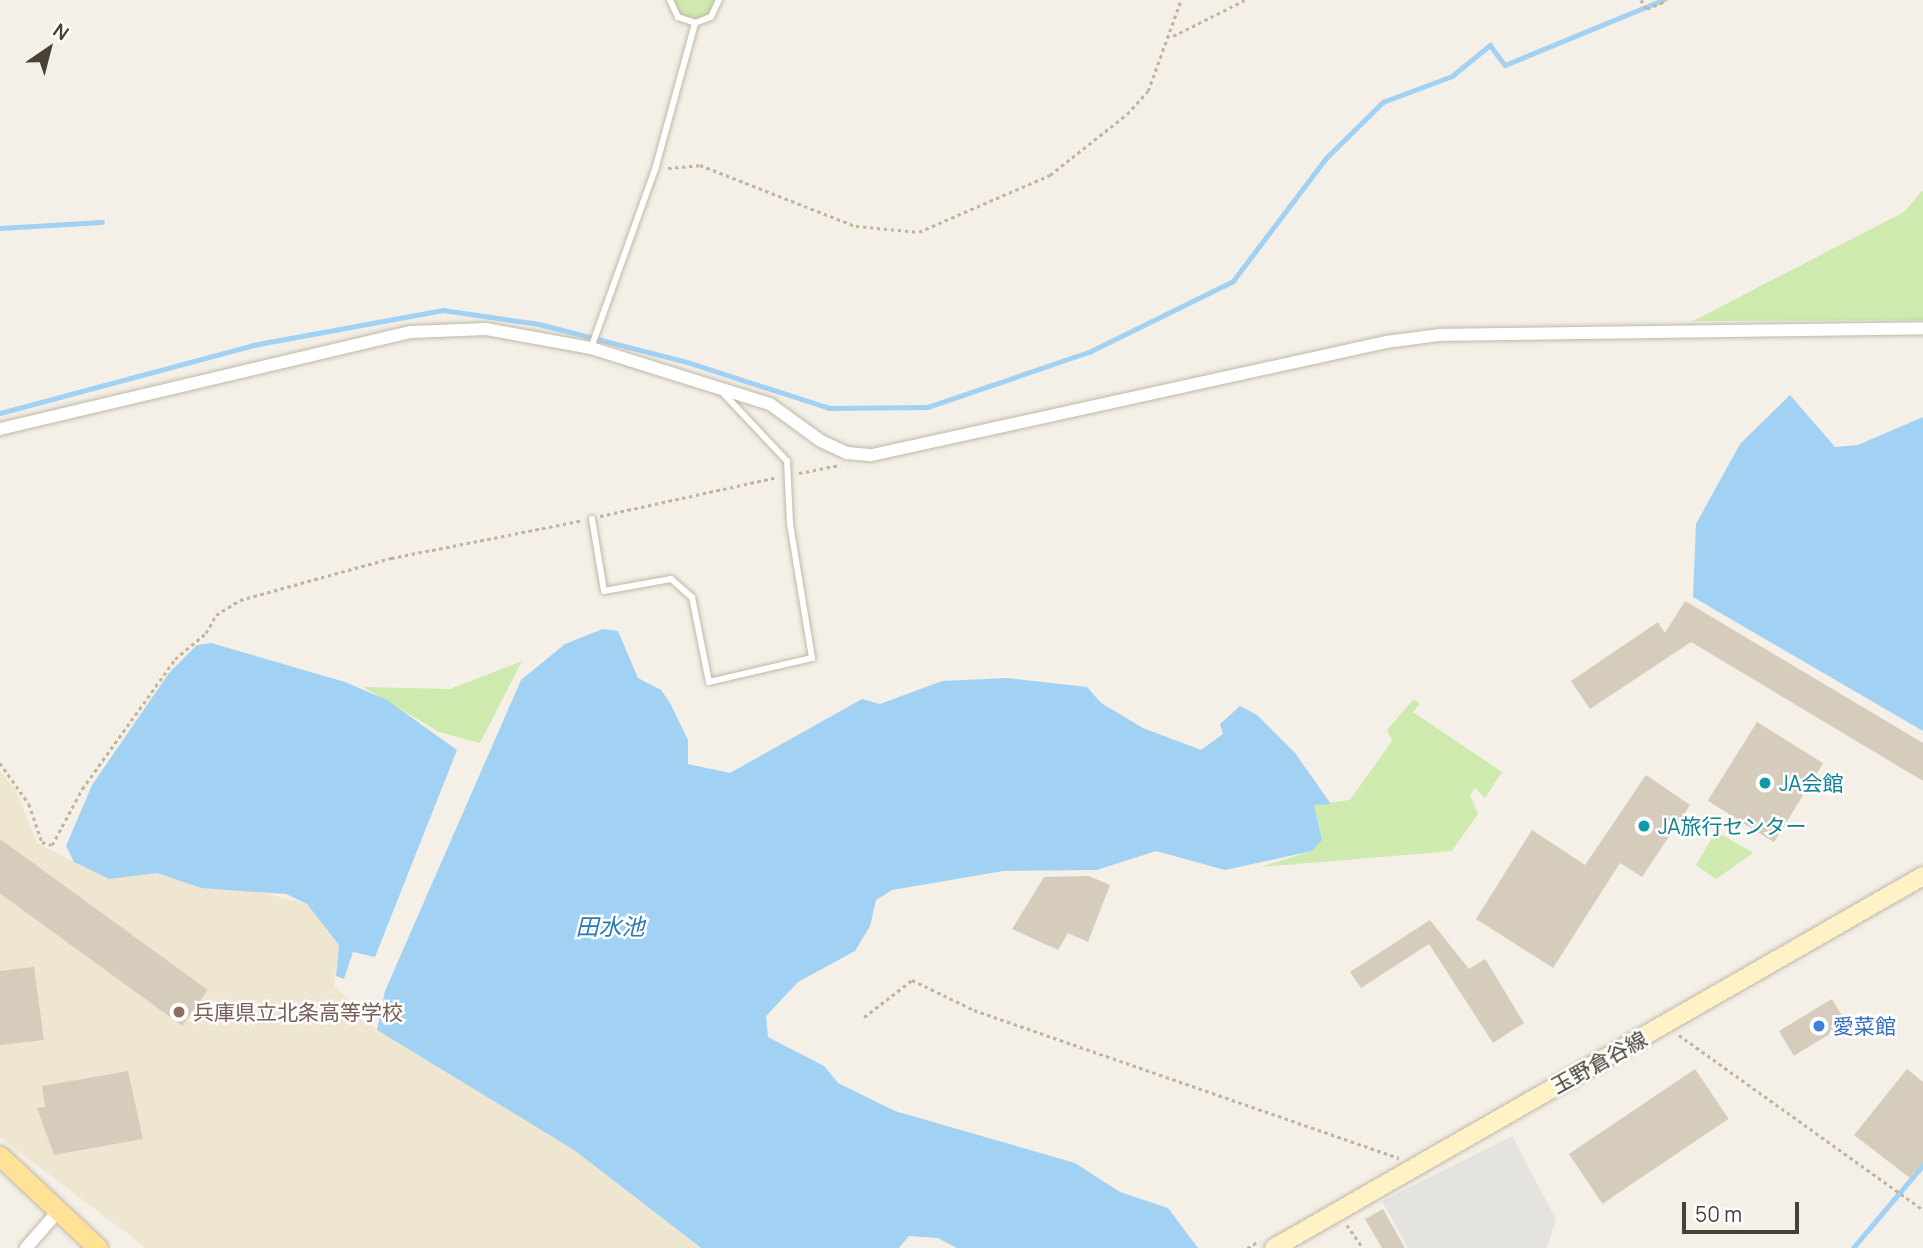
<!DOCTYPE html>
<meta charset="utf-8">
<style>
body{margin:0}
#map{position:relative;width:1923px;height:1248px;overflow:hidden;background:#f4f0e7;font-family:Manrope,"Noto Sans JP",sans-serif}
div>[style]{position:absolute}
.education>*{inset:0;background:#eee6d0}
.green>*{inset:0;background:#ceeaae}
.parking>*{inset:0;background:#e5e3df}
.water>*{inset:0;background:#a1d1f3}
.stream>*{height:4.5px;margin:-2.25px;padding:0 2.25px;transform-origin:2.25px;border-radius:2.25px;background:#a1d1f3}
.building>*{inset:0;background:#d6ccbc;transform-origin:0 0}
.path>*{height:2.5px;margin-top:-1.25px;transform-origin:0;background:repeating-linear-gradient(90deg,#c2b49a 0 3.5px,transparent 0 7px)}
.roads{filter:drop-shadow(0 0 2px #c0b8a9) drop-shadow(0 0 2px #c0b8a9)}
.lane>*{height:6px;margin:-3px;padding:0 3px;transform-origin:3px;border-radius:3px;background:#fff}
.street>*{height:12px;margin:-6px;padding:0 6px;transform-origin:6px;border-radius:6px;background:#fff}
.secondary>*{height:18px;margin:-9px;padding:0 9px;transform-origin:9px;border-radius:9px;background:#fff2c6}
.primary>*{height:19px;margin:-9.5px;padding:0 9.5px;transform-origin:9.5px;border-radius:9.5px;background:#ffe295}
.dots>*{width:19px;height:19px;translate:-50% -50%;box-sizing:border-box;border:4px solid #fff;border-radius:50%}
span{translate:-50% -50%;white-space:nowrap;text-align:center;line-height:1.15;-webkit-text-stroke:5px #fff;paint-order:stroke}
.culture-label{font-size:21px;color:#0d838f}
.left{translate:0 -50%;text-align:left}
.education-label{font-size:21px;color:#785e54}
.shop-label{font-size:21px;color:#366cbe}
.street-label{font-size:21px;color:#474136}
.water-label{font-size:23px;color:#2a7ab8;font-style:italic}
.north{position:absolute;left:14px;top:14px;width:70px;height:70px;-webkit-text-stroke:5px #fff;paint-order:stroke;rotate:35deg;font-size:19px;font-weight:700;line-height:28px;text-align:center;color:#474136}
.north::after{content:'';display:block;margin:auto;width:24px;height:32px;background:#474136;clip-path:polygon(50% 0,100% 100%,50% 72%,0 100%)}
.scale{position:absolute;left:1682px;top:1202px;width:117px;height:32px;box-sizing:border-box;border:4px solid #474136;border-top:0;padding-left:9px;font-size:21px;line-height:24px;white-space:nowrap;color:#474136;-webkit-text-stroke:5px #fff;paint-order:stroke}
</style>
<div id="map">
<div class="education">
<div style="clip-path:polygon(0 771px,16px 790px,37px 843px,109px 879px,157px 873px,201px 888px,253px 890px,307px 904px,339px 945px,334px 985px,377px 1030px,574px 1150px,700px 1248px,146px 1248px,0 1137px)"></div>
</div>
<div class="green">
<div style="clip-path:polygon(672px 0,717px 0,710px 15px,695px 21px,681px 16px)"></div>
<div style="clip-path:polygon(1923px 190px,1923px 320px,1693px 321px,1904px 212px)"></div>
<div style="clip-path:polygon(522px 661px,480px 743px,439px 732px,363px 687px,450px 689px)"></div>
<div style="clip-path:polygon(1414px 699px,1420px 704px,1413px 712px,1502px 772px,1485px 798px,1475px 788px,1470px 795px,1478px 814px,1452px 851px,1260px 867px,1312px 851px,1322px 840px,1314px 805px,1350px 800px,1392px 741px,1387px 730px)"></div>
<div style="clip-path:polygon(1716px 831px,1753px 853px,1716px 879px,1696px 865px)"></div>
</div>
<div class="parking">
<div style="clip-path:polygon(1512px 1136px,1556px 1219px,1547px 1248px,1408px 1248px,1382px 1201px)"></div>
</div>
<div class="water">
<div style="clip-path:polygon(1790px 395px,1835px 447px,1858px 445px,1923px 417px,1923px 731px,1693px 597px,1696px 524px,1740px 444px)"></div>
<div style="clip-path:polygon(603px 629px,618px 631px,638px 678px,661px 690px,670px 703px,688px 740px,688px 764px,730px 773px,862px 699px,880px 704px,942px 681px,1007px 678px,1087px 687px,1101px 703px,1143px 728px,1201px 750px,1223px 734px,1220px 724px,1240px 706px,1257px 715px,1295px 753px,1331px 804px,1314px 805px,1322px 840px,1312px 851px,1225px 870px,1156px 851px,1097px 870px,1003px 871px,892px 890px,876px 900px,870px 926px,855px 951px,798px 982px,766px 1016px,768px 1037px,824px 1066px,838px 1083px,895px 1111px,1075px 1163px,1120px 1192px,1168px 1208px,1198px 1248px,957px 1248px,938px 1238px,909px 1236px,899px 1248px,701px 1248px,574px 1150px,377px 1030px,385px 991px,521px 680px,565px 644px)"></div>
<div style="clip-path:polygon(211px 643px,345px 682px,387px 700px,457px 750px,375px 957px,353px 952px,344px 979px,336px 976px,339px 945px,307px 904px,286px 894px,201px 888px,157px 873px,109px 879px,74px 862px,66px 846px,92px 785px,169px 673px,197px 645px)"></div>
</div>
<div class="stream">
<div style="left:0;top:228px;width:102px;rotate:-3.4deg"></div>
<div style="left:0;top:413px;width:262px;rotate:-15deg"></div>
<div style="left:253px;top:345px;width:193px;rotate:-10.4deg"></div>
<div style="left:443px;top:310px;width:97px;rotate:8.3deg"></div>
<div style="left:539px;top:324px;width:153px;rotate:14.4deg"></div>
<div style="left:687px;top:362px;width:149px;rotate:17.9deg"></div>
<div style="left:829px;top:408px;width:99px;rotate:-0.6deg"></div>
<div style="left:928px;top:407px;width:170px;rotate:-18.9deg"></div>
<div style="left:1089px;top:352px;width:161px;rotate:-26.2deg"></div>
<div style="left:1233px;top:281px;width:154px;rotate:-52.9deg"></div>
<div style="left:1326px;top:158px;width:80px;rotate:-44.5deg"></div>
<div style="left:1383px;top:102px;width:74px;rotate:-20.6deg"></div>
<div style="left:1452px;top:76px;width:49px;rotate:-39.2deg"></div>
<div style="left:1490px;top:45px;width:25px;rotate:53deg"></div>
<div style="left:1505px;top:65px;width:171px;rotate:-22.4deg"></div>
<div style="left:1853px;top:1248px;width:109px;rotate:-49.9deg"></div>
</div>
<div class="building">
<div style="clip-path:polygon(1685px 601px,1923px 743px,1923px 781px,1691px 642px,1590px 709px,1571px 681px,1658px 622px,1665px 633px)"></div>
<div style="left:1757px;top:722px;width:78px;height:93px;rotate:32deg"></div>
<div style="clip-path:polygon(1646px 775px,1690px 805px,1642px 877px,1620px 863px,1553px 968px,1476px 919px,1532px 830px,1585px 865px)"></div>
<div style="left:0;top:839px;width:257px;height:44px;rotate:36deg"></div>
<div style="clip-path:polygon(1089px 876px,1110px 885px,1088px 942px,1068px 933px,1058px 950px,1012px 929px,1044px 877px)"></div>
<div style="clip-path:polygon(1430px 920px,1469px 969px,1485px 959px,1524px 1023px,1493px 1043px,1429px 944px,1361px 988px,1350px 972px)"></div>
<div style="clip-path:polygon(34px 967px,44px 1040px,0 1045px,0 971px)"></div>
<div style="left:1832px;top:999px;width:29px;height:62px;rotate:59deg"></div>
<div style="left:1695px;top:1069px;width:60px;height:152px;rotate:56deg"></div>
<div style="clip-path:polygon(1907px 1069px,1923px 1082px,1923px 1162px,1910px 1178px,1854px 1135px)"></div>
<div style="clip-path:polygon(128px 1071px,143px 1139px,54px 1155px,37px 1108px,45px 1107px,42px 1086px)"></div>
<div style="clip-path:polygon(1383px 1209px,1405px 1248px,1382px 1248px,1365px 1219px)"></div>
</div>
<div class="path">
<div style="left:1641px;top:0;width:11px;rotate:56deg"></div>
<div style="left:1647px;top:9px;width:22px;rotate:-24deg"></div>
<div style="left:1173px;top:36px;width:80px;rotate:-26.6deg"></div>
<div style="left:668px;top:168px;width:32px;rotate:-5deg"></div>
<div style="left:700px;top:165px;width:168px;rotate:21.4deg"></div>
<div style="left:856px;top:226px;width:63px;rotate:5.4deg"></div>
<div style="left:919px;top:232px;width:143px;rotate:-23.5deg"></div>
<div style="left:1050px;top:175px;width:98px;rotate:-38.4deg"></div>
<div style="left:1127px;top:114px;width:31px;rotate:-48deg"></div>
<div style="left:1148px;top:91px;width:97px;rotate:-70.1deg"></div>
<div style="left:799px;top:473px;width:42px;rotate:-11deg"></div>
<div style="left:600px;top:516px;width:182px;rotate:-12.4deg"></div>
<div style="left:0;top:763px;width:50px;rotate:54.7deg"></div>
<div style="left:29px;top:804px;width:40px;rotate:71.1deg"></div>
<div style="left:42px;top:842px;width:10px;rotate:17deg"></div>
<div style="left:52px;top:845px;width:64px;rotate:-61.8deg"></div>
<div style="left:82px;top:789px;width:160px;rotate:-54.4deg"></div>
<div style="left:175px;top:659px;width:40px;rotate:-40deg"></div>
<div style="left:206px;top:633px;width:21px;rotate:-61deg"></div>
<div style="left:216px;top:615px;width:28px;rotate:-32deg"></div>
<div style="left:240px;top:600px;width:157px;rotate:-15.5deg"></div>
<div style="left:391px;top:558px;width:193px;rotate:-11.1deg"></div>
<div style="left:864px;top:1017px;width:61px;rotate:-37.6deg"></div>
<div style="left:912px;top:980px;width:69px;rotate:25.8deg"></div>
<div style="left:974px;top:1010px;width:450px;rotate:19.2deg"></div>
<div style="left:1679px;top:1035px;width:300px;rotate:35.6deg"></div>
<div style="left:1347px;top:1225px;width:28px;rotate:55deg"></div>
<div style="left:1247px;top:1248px;width:14px;rotate:-30deg"></div>
</div>
<div class="roads">
<div class="lane">
<div style="left:670px;top:0;width:19px;rotate:65deg"></div>
<div style="left:678px;top:17px;width:18px;rotate:19deg"></div>
<div style="left:695px;top:23px;width:17px;rotate:-21deg"></div>
<div style="left:711px;top:17px;width:19px;rotate:-65deg"></div>
<div style="left:591px;top:348px;width:193px;rotate:-70.3deg"></div>
<div style="left:656px;top:166px;width:148px;rotate:-74.7deg"></div>
<div style="left:592px;top:519px;width:73px;rotate:80.5deg"></div>
<div style="left:604px;top:591px;width:68px;rotate:-10.2deg"></div>
<div style="left:671px;top:579px;width:28px;rotate:41deg"></div>
<div style="left:692px;top:597px;width:87px;rotate:78.7deg"></div>
<div style="left:709px;top:682px;width:106px;rotate:-13.1deg"></div>
<div style="left:812px;top:658px;width:137px;rotate:-99.3deg"></div>
<div style="left:790px;top:523px;width:62px;rotate:-92.8deg"></div>
<div style="left:787px;top:461px;width:95px;rotate:-133.3deg"></div>
</div>
<div class="street">
<div style="left:0;top:429px;width:422px;rotate:-13.3deg"></div>
<div style="left:411px;top:332px;width:75px;rotate:-2.3deg"></div>
<div style="left:486px;top:329px;width:107px;rotate:10.3deg"></div>
<div style="left:591px;top:348px;width:188px;rotate:17.4deg"></div>
<div style="left:770px;top:404px;width:63px;rotate:36deg"></div>
<div style="left:821px;top:441px;width:29px;rotate:25deg"></div>
<div style="left:847px;top:453px;width:25px;rotate:5deg"></div>
<div style="left:872px;top:455px;width:526px;rotate:-12.4deg"></div>
<div style="left:1386px;top:342px;width:53px;rotate:-7.5deg"></div>
<div style="left:1439px;top:335px;width:484px;rotate:-0.8deg"></div>
<div style="left:26px;top:1248px;width:50px;rotate:-49deg"></div>
</div>
<div class="secondary">
<div style="left:1274px;top:1248px;width:748px;rotate:-29.82deg"></div>
</div>
<div class="primary">
<div style="left:0;top:1156px;width:134px;rotate:43.2deg"></div>
</div>
</div>
<div class="dots">
<div style="left:1765px;top:783px;background:#0f9aa8"></div>
<div style="left:1644px;top:826px;background:#0f9aa8"></div>
<div style="left:179px;top:1012px;background:#8d6e63"></div>
<div style="left:1819px;top:1026px;background:#3f7fe0"></div>
</div>
<div class="culture-label">
<span class="left" style="left:1779px;top:783px">JA会館</span>
<span class="left" style="left:1658px;top:826px">JA旅行センター</span>
</div>
<div class="education-label">
<span class="left" style="left:193px;top:1012px">兵庫県立北条高等学校</span>
</div>
<div class="shop-label">
<span class="left" style="left:1833px;top:1026px">愛菜館</span>
</div>
<div class="street-label">
<span style="left:1599px;top:1062px;rotate:-29deg">玉野倉谷線</span>
</div>
<div class="water-label">
<span style="left:610px;top:926px">田水池</span>
</div>
<div class="north">N</div>
<div class="scale">50 m</div>
</div>
